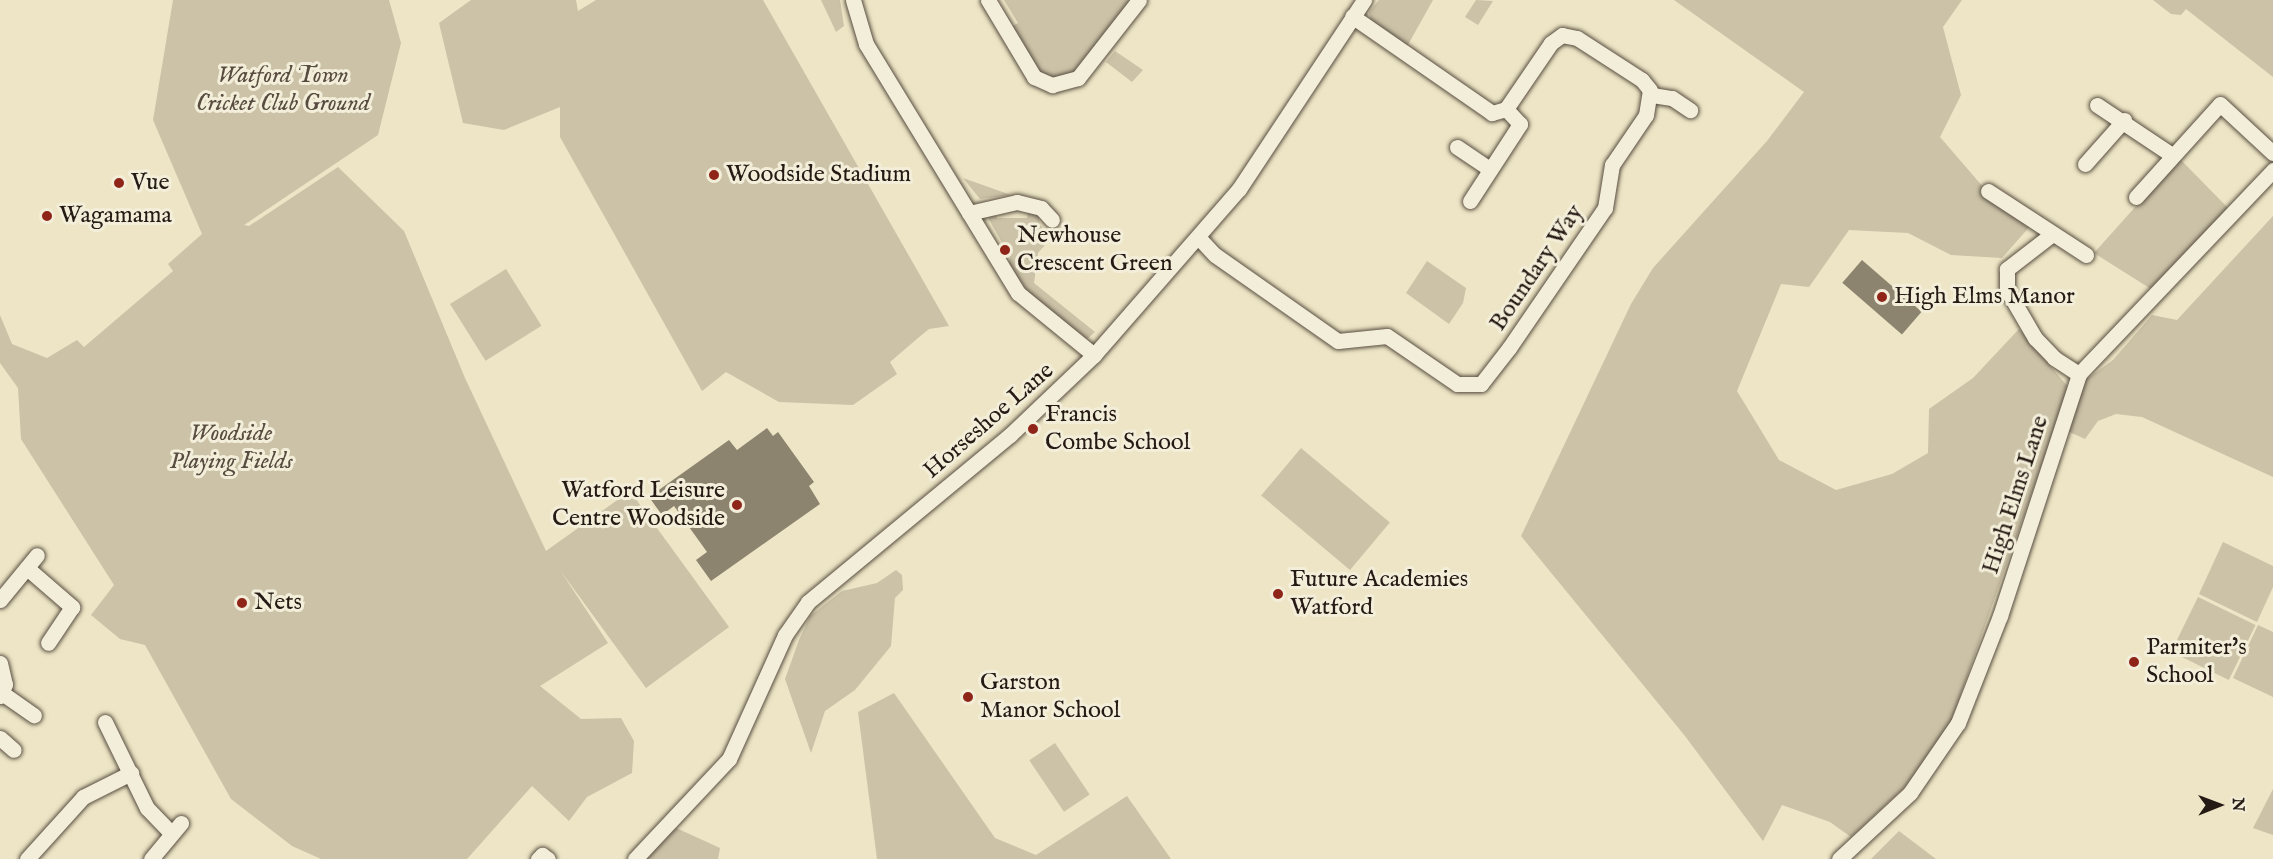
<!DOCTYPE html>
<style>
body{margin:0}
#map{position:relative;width:2273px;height:859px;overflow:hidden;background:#ede5c5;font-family:"IM FELL English",serif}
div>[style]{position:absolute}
.green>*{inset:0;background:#cbc2a7;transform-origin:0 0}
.building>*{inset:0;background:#8d8470;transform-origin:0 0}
.roads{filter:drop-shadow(0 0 2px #584d40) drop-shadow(0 0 2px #584d40)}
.minor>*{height:15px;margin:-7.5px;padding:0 7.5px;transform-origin:7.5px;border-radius:7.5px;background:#f3eed9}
.dots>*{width:16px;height:16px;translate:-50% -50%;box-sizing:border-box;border:3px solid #f3eed9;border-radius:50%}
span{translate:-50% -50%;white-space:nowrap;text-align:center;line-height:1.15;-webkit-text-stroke:6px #f3eed9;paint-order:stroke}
.park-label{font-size:24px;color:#584c40;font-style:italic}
.poi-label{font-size:24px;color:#261a14}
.left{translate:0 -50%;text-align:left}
.right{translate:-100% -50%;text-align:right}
.street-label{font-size:24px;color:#261a14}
.north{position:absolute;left:2189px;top:775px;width:60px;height:60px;-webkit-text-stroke:4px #f3eed9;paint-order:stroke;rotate:89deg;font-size:16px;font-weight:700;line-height:24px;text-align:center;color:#261a14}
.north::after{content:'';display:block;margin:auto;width:21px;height:27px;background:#261a14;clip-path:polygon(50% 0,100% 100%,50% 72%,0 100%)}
</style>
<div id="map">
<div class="green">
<div style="clip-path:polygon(173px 0,389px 0,401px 43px,378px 135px,244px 225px,249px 226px,338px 167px,404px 231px,465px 378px,546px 551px,630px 491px,729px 627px,646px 688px,560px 570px,608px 643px,540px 686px,581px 719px,621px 718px,634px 741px,632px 773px,587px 797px,569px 821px,532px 786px,467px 859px,321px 859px,292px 846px,231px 799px,145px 645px,120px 639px,91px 615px,114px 585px,21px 439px,18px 388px,0 363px,0 315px,12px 344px,47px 358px,77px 340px,84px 347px,173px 271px,168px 264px,202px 234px,153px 120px)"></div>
<div style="clip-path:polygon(471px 0,576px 0,578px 11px,596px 0,763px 0,949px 326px,929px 329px,918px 338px,890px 362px,897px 374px,853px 405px,779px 402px,726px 372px,702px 391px,560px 137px,560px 107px,504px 130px,463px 123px,439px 23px)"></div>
<div style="clip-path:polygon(821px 0,840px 0,844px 26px,836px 32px)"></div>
<div style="clip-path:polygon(1004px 0,1131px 0,1082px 69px,1061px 82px,1040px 76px,1011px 27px,1018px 23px)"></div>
<div style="clip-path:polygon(1379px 0,1433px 0,1405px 50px,1370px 19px,1369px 12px)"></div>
<div style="clip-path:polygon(1476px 0,1493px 1px,1478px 25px,1465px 17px)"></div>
<div style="clip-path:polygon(1674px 0,1962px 0,1943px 27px,1961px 95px,1940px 137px,1984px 188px,2032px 224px,2002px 258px,1951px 255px,1908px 233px,1849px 230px,1809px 287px,1781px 284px,1737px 391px,1779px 460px,1836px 490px,1892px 474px,1928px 453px,1929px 409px,1973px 378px,2019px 329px,2069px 388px,1951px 722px,1906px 786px,1851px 837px,1830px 822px,1782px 805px,1763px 841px,1685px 736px,1521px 536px,1631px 304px,1653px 268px,1767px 141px,1804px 92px)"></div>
<div style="clip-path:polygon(2153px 0,2273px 0,2273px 77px,2186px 9px,2181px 15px,2171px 14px)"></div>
<div style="clip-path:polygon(1115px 51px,1143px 70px,1132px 82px,1106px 62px)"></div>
<div style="clip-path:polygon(2179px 158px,2228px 208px,2151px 289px,2094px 253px)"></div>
<div style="clip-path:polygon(963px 178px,1011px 195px,980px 199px)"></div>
<div style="clip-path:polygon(1028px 210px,1038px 213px,1040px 225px,1051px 238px,1038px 253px,1034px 283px,1095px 332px,1087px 339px,1039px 305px,1026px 289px,1009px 266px,1010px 257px,986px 214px,994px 211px,997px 218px,1027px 218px)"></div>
<div style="clip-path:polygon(2273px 216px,2273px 477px,2142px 417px,2116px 414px,2098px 421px,2085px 439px,2065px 430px,2084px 381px,2113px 360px,2152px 315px,2177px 320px)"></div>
<div style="clip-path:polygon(1427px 261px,1466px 288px,1463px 303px,1449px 324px,1406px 293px)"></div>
<div style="left:506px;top:269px;width:67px;height:66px;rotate:58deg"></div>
<div style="left:1301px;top:448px;width:116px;height:62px;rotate:40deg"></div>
<div style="clip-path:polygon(2223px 542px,2273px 566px,2273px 587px,2257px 622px,2199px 594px)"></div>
<div style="clip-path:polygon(896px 570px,902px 575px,903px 590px,895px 598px,891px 646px,855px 690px,825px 711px,811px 753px,785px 679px,799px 640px,810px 616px,842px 591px,877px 583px)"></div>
<div style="left:2198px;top:597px;width:64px;height:61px;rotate:26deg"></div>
<div style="clip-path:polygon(2258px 625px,2273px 632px,2273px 697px,2233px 678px)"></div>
<div style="clip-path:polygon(894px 693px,995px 838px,1036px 855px,1127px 796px,1171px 859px,877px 859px,858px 712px)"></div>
<div style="left:1055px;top:743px;width:62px;height:31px;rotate:56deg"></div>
<div style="clip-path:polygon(2273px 789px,2273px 835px,2253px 828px)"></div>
<div style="clip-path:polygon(674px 827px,720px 848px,718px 859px,644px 859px)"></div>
<div style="clip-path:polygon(1899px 831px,1936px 859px,1871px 859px)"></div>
</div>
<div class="building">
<div style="left:1862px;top:260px;width:79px;height:30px;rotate:41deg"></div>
<div style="clip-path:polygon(767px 428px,773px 436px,778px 432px,814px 482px,809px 486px,820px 504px,711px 581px,696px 560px,707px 552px,674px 506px,662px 515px,649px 497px,729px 440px,737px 450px)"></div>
</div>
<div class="roads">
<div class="minor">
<div style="left:853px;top:0;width:46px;rotate:73.5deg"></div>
<div style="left:866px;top:44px;width:292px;rotate:58.6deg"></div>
<div style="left:1018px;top:293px;width:98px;rotate:39.2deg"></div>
<div style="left:988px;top:0;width:90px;rotate:59.1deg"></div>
<div style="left:1034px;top:77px;width:20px;rotate:24deg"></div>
<div style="left:1052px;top:85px;width:27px;rotate:-15deg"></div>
<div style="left:1078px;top:78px;width:99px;rotate:-52deg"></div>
<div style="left:1652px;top:95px;width:20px;rotate:9deg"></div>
<div style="left:1672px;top:98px;width:22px;rotate:34deg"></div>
<div style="left:2097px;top:105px;width:90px;rotate:33.7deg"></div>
<div style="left:1457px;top:147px;width:40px;rotate:34deg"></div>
<div style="left:2085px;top:164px;width:59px;rotate:-48.4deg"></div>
<div style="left:1988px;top:191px;width:117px;rotate:33.1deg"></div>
<div style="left:2136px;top:197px;width:125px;rotate:-47.9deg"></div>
<div style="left:2220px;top:104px;width:72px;rotate:42.8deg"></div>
<div style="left:1470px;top:201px;width:92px;rotate:-57deg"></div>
<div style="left:1520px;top:124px;width:21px;rotate:-133deg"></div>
<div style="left:969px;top:213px;width:49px;rotate:-12.9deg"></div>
<div style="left:1017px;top:202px;width:25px;rotate:14deg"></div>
<div style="left:1041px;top:208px;width:16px;rotate:47deg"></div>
<div style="left:2051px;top:235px;width:56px;rotate:142.3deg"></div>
<div style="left:2007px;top:269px;width:21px;rotate:90deg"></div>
<div style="left:2007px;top:290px;width:56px;rotate:59.7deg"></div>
<div style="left:2035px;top:338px;width:28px;rotate:46deg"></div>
<div style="left:2054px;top:358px;width:30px;rotate:33deg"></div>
<div style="left:1199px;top:238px;width:23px;rotate:47deg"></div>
<div style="left:1215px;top:255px;width:150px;rotate:35deg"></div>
<div style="left:1338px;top:341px;width:49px;rotate:-5.8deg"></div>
<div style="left:1387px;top:336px;width:85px;rotate:34.4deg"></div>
<div style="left:1457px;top:384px;width:24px"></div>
<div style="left:1481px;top:384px;width:46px;rotate:-52.1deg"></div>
<div style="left:1509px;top:348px;width:170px;rotate:-55.6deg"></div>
<div style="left:1605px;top:208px;width:44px;rotate:-80.8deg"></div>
<div style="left:1612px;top:165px;width:60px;rotate:-55.8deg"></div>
<div style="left:1646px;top:115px;width:25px;rotate:-81deg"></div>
<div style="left:1650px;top:90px;width:13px;rotate:-129deg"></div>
<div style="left:1642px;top:80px;width:77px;rotate:-147.1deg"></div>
<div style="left:1577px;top:38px;width:15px;rotate:-169deg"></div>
<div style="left:1562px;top:35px;width:14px;rotate:144deg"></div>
<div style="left:1551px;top:43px;width:80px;rotate:124.3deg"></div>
<div style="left:1506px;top:109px;width:15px;rotate:164deg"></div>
<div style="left:1492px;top:113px;width:170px;rotate:-145.3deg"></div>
<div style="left:27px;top:568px;width:60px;rotate:40.9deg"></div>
<div style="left:72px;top:607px;width:43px;rotate:123.7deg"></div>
<div style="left:0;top:600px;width:58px;rotate:-50.6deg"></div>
<div style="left:0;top:663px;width:22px;rotate:77deg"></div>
<div style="left:5px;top:684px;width:13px;rotate:113deg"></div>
<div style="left:2px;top:693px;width:39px;rotate:35deg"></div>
<div style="left:105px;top:722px;width:96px;rotate:64deg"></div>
<div style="left:147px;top:808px;width:33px;rotate:46deg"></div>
<div style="left:0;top:738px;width:18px;rotate:41deg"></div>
<div style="left:27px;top:859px;width:84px;rotate:-47.9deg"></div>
<div style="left:83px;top:797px;width:54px;rotate:-26.6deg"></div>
<div style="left:151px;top:859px;width:47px;rotate:-50.2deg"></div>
<div style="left:538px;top:859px;width:6px;rotate:-45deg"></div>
<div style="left:542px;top:855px;width:7px;rotate:34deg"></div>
<div style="left:635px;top:859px;width:137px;rotate:-46.8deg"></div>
<div style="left:729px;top:759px;width:136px;rotate:-65.7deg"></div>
<div style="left:785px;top:635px;width:40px;rotate:-55.1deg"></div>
<div style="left:808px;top:602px;width:262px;rotate:-39.6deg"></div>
<div style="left:1010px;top:435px;width:116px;rotate:-43.6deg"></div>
<div style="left:1094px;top:355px;width:220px;rotate:-48.9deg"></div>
<div style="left:1239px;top:189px;width:227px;rotate:-56.5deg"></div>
<div style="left:1839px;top:859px;width:97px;rotate:-42.9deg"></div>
<div style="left:1910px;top:793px;width:85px;rotate:-55.6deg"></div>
<div style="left:1958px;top:723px;width:115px;rotate:-68.6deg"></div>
<div style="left:2000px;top:616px;width:255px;rotate:-71.9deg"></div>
<div style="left:2079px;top:374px;width:282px;rotate:-46.4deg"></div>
</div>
</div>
<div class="dots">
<div style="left:714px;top:175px;background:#8f2418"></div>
<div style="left:119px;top:183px;background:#8f2418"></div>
<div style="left:47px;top:216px;background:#8f2418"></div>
<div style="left:1005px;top:250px;background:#8f2418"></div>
<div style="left:1882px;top:297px;background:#8f2418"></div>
<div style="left:1033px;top:429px;background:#8f2418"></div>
<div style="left:737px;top:505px;background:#8f2418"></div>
<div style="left:1278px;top:594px;background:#8f2418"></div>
<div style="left:242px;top:603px;background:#8f2418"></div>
<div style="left:2134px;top:662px;background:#8f2418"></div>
<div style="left:968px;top:697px;background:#8f2418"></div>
</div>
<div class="park-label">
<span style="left:283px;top:90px">Watford Town<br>Cricket Club Ground</span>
<span style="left:231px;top:448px">Woodside<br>Playing Fields</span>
</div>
<div class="poi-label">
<span class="left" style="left:726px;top:175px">Woodside Stadium</span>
<span class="left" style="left:131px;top:183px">Vue</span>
<span class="left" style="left:59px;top:216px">Wagamama</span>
<span class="left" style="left:1017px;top:250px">Newhouse<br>Crescent Green</span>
<span class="left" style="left:1894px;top:297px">High Elms Manor</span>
<span class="left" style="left:1045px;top:429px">Francis<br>Combe School</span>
<span class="right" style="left:725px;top:505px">Watford Leisure<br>Centre Woodside</span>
<span class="left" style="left:1290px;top:594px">Future Academies<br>Watford</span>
<span class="left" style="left:254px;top:603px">Nets</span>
<span class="left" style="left:2146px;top:662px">Parmiter's<br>School</span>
<span class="left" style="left:980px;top:697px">Garston<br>Manor School</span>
</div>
<div class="street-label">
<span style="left:1537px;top:268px;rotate:-56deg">Boundary Way</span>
<span style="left:989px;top:421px;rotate:-41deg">Horseshoe Lane</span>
<span style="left:2016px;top:495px;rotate:-72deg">High Elms Lane</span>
</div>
<div class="north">N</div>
</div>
